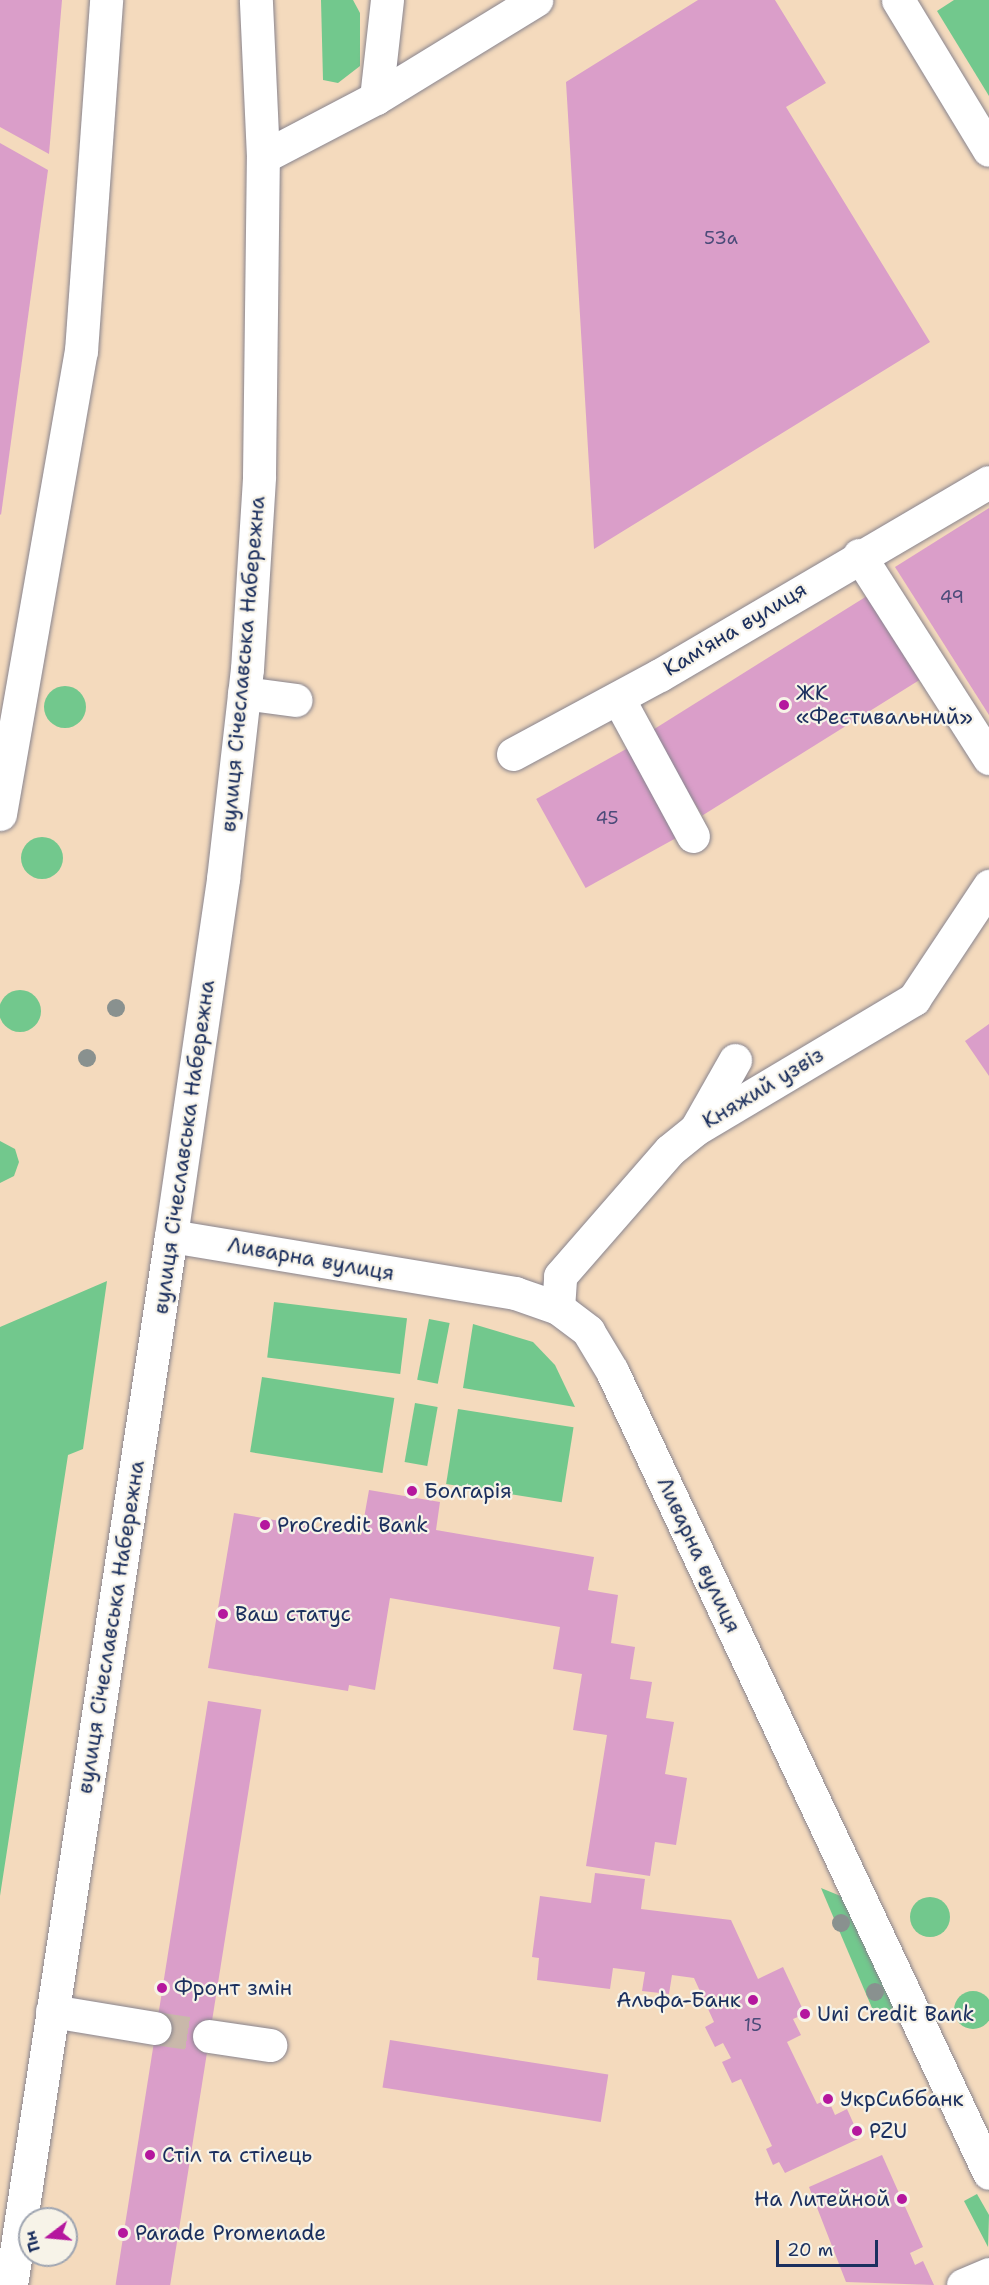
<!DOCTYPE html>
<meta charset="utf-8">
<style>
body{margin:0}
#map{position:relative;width:989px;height:2285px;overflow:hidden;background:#f4dabd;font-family:"Shantell Sans",sans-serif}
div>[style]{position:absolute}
.green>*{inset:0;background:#72c88d;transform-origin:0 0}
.round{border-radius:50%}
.building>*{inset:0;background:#da9ec9;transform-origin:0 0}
.minor-tunnel>*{height:33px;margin-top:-16.5px;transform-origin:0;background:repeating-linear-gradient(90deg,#c9b8aa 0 33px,transparent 0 49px)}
.roads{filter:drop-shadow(0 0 2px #88848e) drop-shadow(0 0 2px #88848e)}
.minor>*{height:33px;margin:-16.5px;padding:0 16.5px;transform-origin:16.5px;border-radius:16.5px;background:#fff}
.major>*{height:33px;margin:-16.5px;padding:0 16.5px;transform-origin:16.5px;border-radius:16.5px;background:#fff}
.trees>*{width:18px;height:18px;margin:-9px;border-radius:50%;background:#89918f}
.dots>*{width:16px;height:16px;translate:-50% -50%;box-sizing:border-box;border:3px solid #f7f3e8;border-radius:50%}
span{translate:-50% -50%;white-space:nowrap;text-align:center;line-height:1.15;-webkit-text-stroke:4.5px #f7f3e8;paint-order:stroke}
.number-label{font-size:18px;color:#4b4b79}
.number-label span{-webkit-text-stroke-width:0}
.street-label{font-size:21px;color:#1b2f5e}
.poi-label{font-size:21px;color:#1b2f5e}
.left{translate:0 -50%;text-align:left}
.right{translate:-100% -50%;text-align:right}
.north{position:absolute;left:18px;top:2207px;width:60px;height:60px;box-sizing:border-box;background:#f7f3e8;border:2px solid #9fa5b1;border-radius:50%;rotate:254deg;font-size:16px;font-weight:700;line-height:24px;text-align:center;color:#1b2f5e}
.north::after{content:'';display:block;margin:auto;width:21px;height:27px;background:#b5179e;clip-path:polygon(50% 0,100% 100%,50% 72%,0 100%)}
.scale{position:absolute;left:776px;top:2240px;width:102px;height:27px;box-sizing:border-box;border:3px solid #1b2f5e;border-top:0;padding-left:8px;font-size:18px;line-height:21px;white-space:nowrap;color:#1b2f5e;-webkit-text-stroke:4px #f7f3e8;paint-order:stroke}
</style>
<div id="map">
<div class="green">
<div style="clip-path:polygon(321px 0,353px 0,360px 13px,360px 66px,338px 83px,323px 80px)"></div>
<div style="clip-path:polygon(954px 0,989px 0,989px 96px,937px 11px)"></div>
<div class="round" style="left:44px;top:686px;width:42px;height:42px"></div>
<div class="round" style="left:21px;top:837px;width:42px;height:42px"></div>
<div class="round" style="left:-1px;top:990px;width:42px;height:42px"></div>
<div style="clip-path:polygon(0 1141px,15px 1149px,19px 1162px,14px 1176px,0 1183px)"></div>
<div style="clip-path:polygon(107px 1281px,83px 1449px,68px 1455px,0 1896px,0 1327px)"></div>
<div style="left:274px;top:1302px;width:134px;height:56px;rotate:7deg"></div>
<div style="left:429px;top:1319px;width:21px;height:62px;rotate:11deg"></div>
<div style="clip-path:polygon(473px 1324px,533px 1342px,555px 1365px,575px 1407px,463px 1388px)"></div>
<div style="left:262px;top:1377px;width:134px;height:76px;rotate:9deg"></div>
<div style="left:415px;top:1403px;width:23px;height:60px;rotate:10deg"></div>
<div style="left:458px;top:1409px;width:117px;height:76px;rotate:9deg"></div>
<div style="clip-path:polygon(821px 1888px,843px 1897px,897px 2008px,891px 2012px,872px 2008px)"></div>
<div class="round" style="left:910px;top:1897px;width:40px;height:40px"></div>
<div class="round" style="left:954px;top:1991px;width:38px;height:38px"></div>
<div style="clip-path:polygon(977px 2194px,989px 2215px,988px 2247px,964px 2201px)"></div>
</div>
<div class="building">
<div style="clip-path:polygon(0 0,62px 0,49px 154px,0 127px)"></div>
<div style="clip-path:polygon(698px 0,775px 0,826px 83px,786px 107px,930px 342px,594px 549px,566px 82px)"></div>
<div style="clip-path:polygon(0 143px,48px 170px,1px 515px,0 514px)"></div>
<div style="clip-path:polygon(989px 508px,989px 715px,895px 567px)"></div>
<div style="left:867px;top:596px;width:99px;height:256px;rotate:58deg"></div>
<div style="left:628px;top:748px;width:102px;height:105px;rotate:61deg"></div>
<div style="clip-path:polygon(989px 1024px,989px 1076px,965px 1041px)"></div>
<div style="clip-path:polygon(369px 1490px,440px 1502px,436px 1530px,594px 1557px,588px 1590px,618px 1595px,611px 1643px,635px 1647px,630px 1679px,652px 1682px,646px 1718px,674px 1722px,665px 1774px,687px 1778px,676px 1845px,655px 1842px,650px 1876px,586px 1866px,607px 1735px,573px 1730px,582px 1674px,553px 1669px,560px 1627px,390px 1598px,375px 1690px,349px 1685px,348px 1691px,208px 1668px,234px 1513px,361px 1535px)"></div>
<div style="left:208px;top:1701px;width:54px;height:591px;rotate:9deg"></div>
<div style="clip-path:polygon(595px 1873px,645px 1879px,641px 1909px,731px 1920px,758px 1979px,783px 1967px,805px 2014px,793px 2019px,801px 2035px,787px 2042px,817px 2104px,828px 2099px,835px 2115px,847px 2109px,860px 2138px,785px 2173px,779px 2162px,773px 2165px,766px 2149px,772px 2146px,741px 2079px,732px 2083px,722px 2062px,731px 2058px,723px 2043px,715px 2047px,705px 2027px,714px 2022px,694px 1978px,672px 1975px,669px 1994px,642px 1991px,645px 1972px,613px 1968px,610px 1989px,537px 1980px,539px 1958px,532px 1957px,540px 1896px,591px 1903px)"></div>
<div style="left:390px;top:2040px;width:221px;height:48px;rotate:9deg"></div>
<div style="clip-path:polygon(882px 2155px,923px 2247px,910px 2253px,915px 2265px,923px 2261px,934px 2285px,846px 2282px,809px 2187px)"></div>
</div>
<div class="minor-tunnel">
<div style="left:155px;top:2028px;width:55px;rotate:8.4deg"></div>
</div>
<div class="roads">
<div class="minor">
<div style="left:898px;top:0;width:175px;rotate:58.8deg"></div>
<div style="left:376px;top:98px;width:188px;rotate:-31.5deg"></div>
<div style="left:263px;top:157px;width:127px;rotate:-27.6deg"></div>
<div style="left:376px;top:98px;width:99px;rotate:-83.6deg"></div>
<div style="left:859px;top:555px;width:241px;rotate:57.4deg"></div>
<div style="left:244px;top:693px;width:52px;rotate:7.7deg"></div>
<div style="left:618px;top:698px;width:157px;rotate:61.5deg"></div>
<div style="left:513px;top:754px;width:167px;rotate:-28.3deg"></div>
<div style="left:660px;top:675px;width:381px;rotate:-30.4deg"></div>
<div style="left:0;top:814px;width:470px;rotate:-80.1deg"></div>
<div style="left:81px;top:351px;width:352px;rotate:-85.9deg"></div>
<div style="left:697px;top:1127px;width:77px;rotate:-60.4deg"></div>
<div style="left:171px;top:1236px;width:349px;rotate:9.4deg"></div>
<div style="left:515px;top:1293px;width:46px;rotate:19.2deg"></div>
<div style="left:558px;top:1308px;width:38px;rotate:37deg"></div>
<div style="left:588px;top:1331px;width:47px;rotate:59deg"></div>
<div style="left:612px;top:1371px;width:886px;rotate:64.82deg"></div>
<div style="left:558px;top:1308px;width:32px;rotate:-86deg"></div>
<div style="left:560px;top:1276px;width:167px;rotate:-48.9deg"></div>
<div style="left:670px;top:1150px;width:33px;rotate:-39deg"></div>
<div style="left:696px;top:1129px;width:254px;rotate:-30.8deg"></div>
<div style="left:914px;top:999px;width:136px;rotate:-56.4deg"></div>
<div style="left:52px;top:2011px;width:104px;rotate:9.4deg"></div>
<div style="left:209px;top:2036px;width:62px;rotate:8.4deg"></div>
<div style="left:963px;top:2285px;width:28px;rotate:-23deg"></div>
</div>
<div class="major">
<div style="left:11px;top:2285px;width:1061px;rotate:-81.33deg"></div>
<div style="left:171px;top:1236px;width:361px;rotate:-81.7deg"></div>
<div style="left:223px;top:879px;width:211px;rotate:-83.5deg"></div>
<div style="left:247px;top:669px;width:193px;rotate:-86.4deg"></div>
<div style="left:259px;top:476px;width:319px;rotate:-89.3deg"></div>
<div style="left:263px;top:157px;width:157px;rotate:-92.6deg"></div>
</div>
</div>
<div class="trees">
<div style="left:116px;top:1008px"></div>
<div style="left:87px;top:1058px"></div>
<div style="left:841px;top:1923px"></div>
<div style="left:875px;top:1992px"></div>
</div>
<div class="dots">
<div style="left:784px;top:705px;background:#b5179e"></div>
<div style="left:412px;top:1491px;background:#b5179e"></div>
<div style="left:265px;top:1525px;background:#b5179e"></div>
<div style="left:223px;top:1614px;background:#b5179e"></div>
<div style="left:162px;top:1988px;background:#b5179e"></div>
<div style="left:753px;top:2000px;background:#b5179e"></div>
<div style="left:805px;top:2014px;background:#b5179e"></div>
<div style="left:828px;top:2099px;background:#b5179e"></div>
<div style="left:857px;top:2131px;background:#b5179e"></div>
<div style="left:150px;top:2155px;background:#b5179e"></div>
<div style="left:902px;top:2199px;background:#b5179e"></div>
<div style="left:123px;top:2233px;background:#b5179e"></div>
</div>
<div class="number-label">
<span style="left:721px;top:238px">53а</span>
<span style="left:952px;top:597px">49</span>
<span style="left:607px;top:818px">45</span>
<span style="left:753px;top:2025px">15</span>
</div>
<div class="street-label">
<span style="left:735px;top:629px;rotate:-31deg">Кам'яна вулиця</span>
<span style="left:243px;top:664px;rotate:-85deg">вулиця Січеславська Набережна</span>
<span style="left:763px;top:1088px;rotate:-31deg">Княжий узвіз</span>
<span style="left:184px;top:1147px;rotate:-82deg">вулиця Січеславська Набережна</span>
<span style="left:311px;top:1259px;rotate:10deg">Ливарна вулиця</span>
<span style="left:699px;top:1555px;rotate:65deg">Ливарна вулиця</span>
<span style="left:111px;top:1627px;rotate:-81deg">вулиця Січеславська Набережна</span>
</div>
<div class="poi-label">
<span class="left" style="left:796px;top:705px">ЖК<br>«Фестивальний»</span>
<span class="left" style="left:424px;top:1491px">Болгарія</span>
<span class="left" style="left:277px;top:1525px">ProCredit Bank</span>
<span class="left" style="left:235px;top:1614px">Ваш статус</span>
<span class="left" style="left:174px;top:1988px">Фронт змін</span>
<span class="right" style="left:741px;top:2000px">Альфа-Банк</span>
<span class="left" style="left:817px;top:2014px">Uni Credit Bank</span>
<span class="left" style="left:840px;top:2099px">УкрСиббанк</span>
<span class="left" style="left:869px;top:2131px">PZU</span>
<span class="left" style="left:162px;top:2155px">Стіл та стілець</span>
<span class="right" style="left:890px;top:2199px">На Литейной</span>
<span class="left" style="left:135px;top:2233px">Parade Promenade</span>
</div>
<div class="north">Пн</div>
<div class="scale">20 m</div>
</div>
